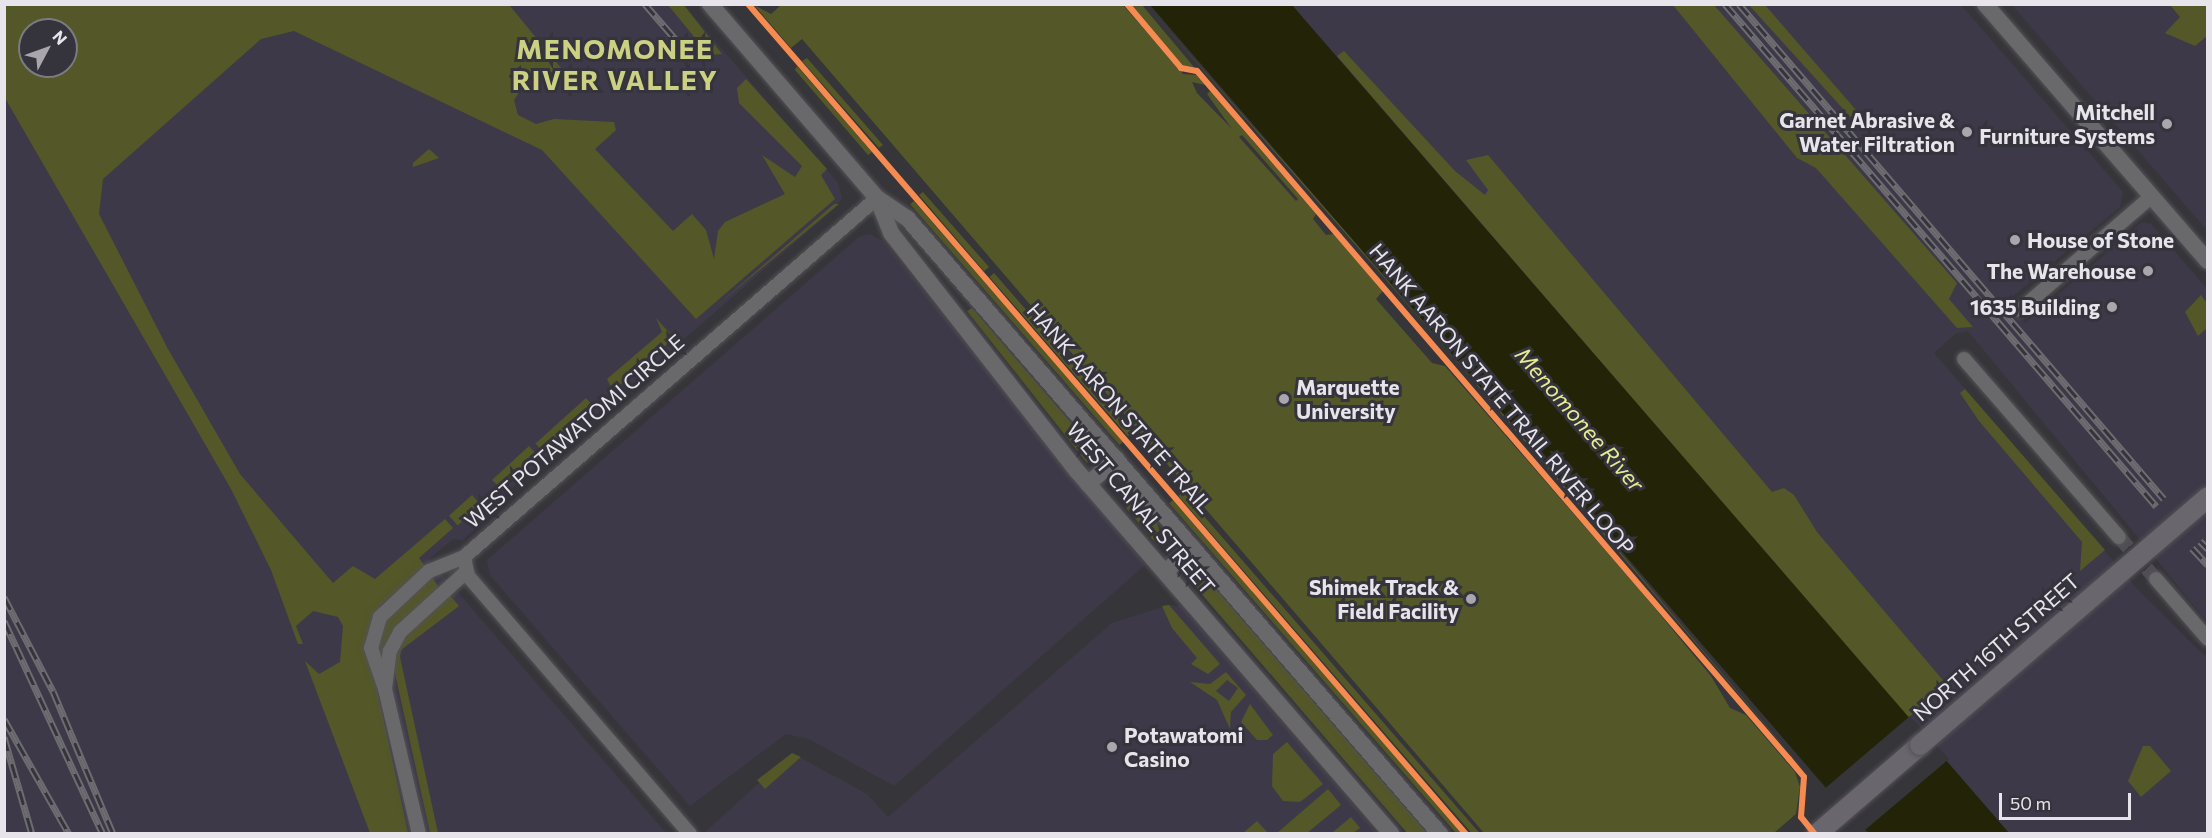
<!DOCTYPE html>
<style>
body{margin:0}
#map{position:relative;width:2212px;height:838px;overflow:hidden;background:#36353a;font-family:Commissioner,sans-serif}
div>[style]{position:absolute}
.built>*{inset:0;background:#3e3948}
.green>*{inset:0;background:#545727;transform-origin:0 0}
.water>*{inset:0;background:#232407}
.pier>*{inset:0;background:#36353a}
.minor-tunnel>*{height:14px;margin-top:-7px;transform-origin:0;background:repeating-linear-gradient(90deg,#514f55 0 14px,transparent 0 21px)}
.roads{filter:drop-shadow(0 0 2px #535256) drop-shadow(0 0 2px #535256)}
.minor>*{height:14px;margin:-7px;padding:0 7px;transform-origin:7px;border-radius:7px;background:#69686b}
.tertiary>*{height:16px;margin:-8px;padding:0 8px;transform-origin:8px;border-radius:8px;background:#69686b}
.secondary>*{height:20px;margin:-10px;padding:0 10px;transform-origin:10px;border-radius:10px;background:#69666d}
.rail>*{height:7px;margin-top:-3.5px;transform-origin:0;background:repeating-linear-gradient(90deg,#35333c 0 14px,#6d6c70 0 28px);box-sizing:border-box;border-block:2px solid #6d6c70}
.bridges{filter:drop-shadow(0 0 2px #535256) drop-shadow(0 0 2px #535256)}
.secondary-bridge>*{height:20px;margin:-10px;padding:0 10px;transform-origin:10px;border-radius:10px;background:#69666d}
.cycleway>*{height:6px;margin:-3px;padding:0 3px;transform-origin:3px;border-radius:3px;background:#f68b52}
.dots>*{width:16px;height:16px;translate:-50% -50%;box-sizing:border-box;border:3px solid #35333c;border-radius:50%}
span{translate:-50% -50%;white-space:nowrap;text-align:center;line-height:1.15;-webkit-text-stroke:6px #35333c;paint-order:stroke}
.poi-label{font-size:21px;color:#e7e5eb;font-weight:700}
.right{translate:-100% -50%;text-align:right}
.left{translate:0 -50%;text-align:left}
.street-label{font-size:21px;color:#e7e5eb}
.water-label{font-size:22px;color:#e7ec92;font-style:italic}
.district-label{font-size:27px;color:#ccd083;font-weight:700;letter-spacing:1.5px}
.frame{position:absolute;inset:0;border:6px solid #e7e5eb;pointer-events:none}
.north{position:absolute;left:18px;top:18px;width:60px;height:60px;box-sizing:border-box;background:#35333c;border:2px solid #7c7a82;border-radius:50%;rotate:49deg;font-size:16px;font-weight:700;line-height:24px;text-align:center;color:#e7e5eb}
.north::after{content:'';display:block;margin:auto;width:21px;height:27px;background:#a9a7ad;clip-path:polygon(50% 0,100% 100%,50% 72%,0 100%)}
.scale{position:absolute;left:1999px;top:793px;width:132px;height:27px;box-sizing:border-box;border:3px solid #e7e5eb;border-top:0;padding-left:8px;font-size:18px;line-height:21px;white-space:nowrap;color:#e7e5eb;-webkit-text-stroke:4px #35333c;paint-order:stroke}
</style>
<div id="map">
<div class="built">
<div style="clip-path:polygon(evenodd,5px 5px,684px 5px,838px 183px,842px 198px,834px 209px,475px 520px,474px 530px,463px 540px,453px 539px,429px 559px,666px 833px,5px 833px,5px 5px,30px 30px,66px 30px,66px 66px,30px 66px,30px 30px)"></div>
<div style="clip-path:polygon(1292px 5px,1961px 5px,2123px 192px,2120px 207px,2005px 303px,2025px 323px,2142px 222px,2151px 224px,2207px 289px,2207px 621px,1968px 331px,1955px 334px,1934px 353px,2140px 592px,2207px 658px,2207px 833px,2009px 833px)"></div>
<div style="clip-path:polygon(2012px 5px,2170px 5px,2180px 17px,2207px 5px,2207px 230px)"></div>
<div style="clip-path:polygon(870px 234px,883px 241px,1145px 565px,894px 786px,809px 739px,786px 734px,690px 806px,490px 575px,487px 560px,859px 237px)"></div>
<div style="clip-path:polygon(1169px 605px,1181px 606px,1377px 833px,703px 834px,792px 753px,867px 794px,888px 817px,1112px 623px)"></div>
</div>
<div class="green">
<div style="clip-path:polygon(evenodd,4px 5px,510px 6px,562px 69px,528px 79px,514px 100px,518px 115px,536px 124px,554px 119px,614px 122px,616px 130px,595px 149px,673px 231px,692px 214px,706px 230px,714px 259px,718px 231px,725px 222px,785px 194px,762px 155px,795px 177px,802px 166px,739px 103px,737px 88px,746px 79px,827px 169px,821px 175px,835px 199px,696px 319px,542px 150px,294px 31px,261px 39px,103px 179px,99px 214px,168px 349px,240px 474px,333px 583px,353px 566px,375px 579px,445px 519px,453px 528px,419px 558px,425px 566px,380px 606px,366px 638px,408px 833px,370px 833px,305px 661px,319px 674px,340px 662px,343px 626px,338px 617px,313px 611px,296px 626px,303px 644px,298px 644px,271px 570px,231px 489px,5px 98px,4px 5px,30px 30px,66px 30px,66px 66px,30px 66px,30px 30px)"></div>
<div style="clip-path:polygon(668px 5px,684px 5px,722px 54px,709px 55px)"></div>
<div style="clip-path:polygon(evenodd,781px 5px,1123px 5px,1183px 74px,1196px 75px,1205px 85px,1192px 82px,1197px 93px,1232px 129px,1207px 94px,1210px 91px,1316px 214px,1313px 219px,1326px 235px,1334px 234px,1384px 290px,1376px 299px,1432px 363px,1445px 366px,1638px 588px,1711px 676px,1730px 708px,1746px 715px,1795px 772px,1800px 787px,1796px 814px,1774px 833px,1484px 833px,802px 39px,791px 48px,754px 5px,771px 14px,781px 5px,1242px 135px,1298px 199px,1296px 201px,1239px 137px,1242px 135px)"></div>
<div style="clip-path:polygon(1128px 5px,1142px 5px,1194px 67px,1182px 66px)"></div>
<div style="clip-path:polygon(1146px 5px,1445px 344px,1822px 792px,1443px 345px)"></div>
<div style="clip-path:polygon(1673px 5px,1714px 5px,1957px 283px,1949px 299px,1973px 327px,1957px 328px,1816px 168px,1797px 158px)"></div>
<div style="clip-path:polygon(1749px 5px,1765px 5px,1869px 125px,1854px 121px)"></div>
<div style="clip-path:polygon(2170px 5px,2207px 5px,2207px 36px,2195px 46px,2165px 33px,2180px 17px)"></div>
<div style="clip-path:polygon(1344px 51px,1455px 171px,1485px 195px,1488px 190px,1466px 160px,1488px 155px,1772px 492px,1784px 488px,1794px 495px,1817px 532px,1947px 685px,1908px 718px,1337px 56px)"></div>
<div style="clip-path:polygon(807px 58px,883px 145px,879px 148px,802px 61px)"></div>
<div style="clip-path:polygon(797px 66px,872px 152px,868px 155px,795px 70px)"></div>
<div style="clip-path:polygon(429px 149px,439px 158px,413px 167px,413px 163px)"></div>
<div style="clip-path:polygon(923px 192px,989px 267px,984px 271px,919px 195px)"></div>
<div style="left:914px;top:201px;width:319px;height:5px;rotate:49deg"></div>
<div style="clip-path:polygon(834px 204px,839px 204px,715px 307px)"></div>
<div style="left:994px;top:273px;width:211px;height:6px;rotate:49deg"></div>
<div style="clip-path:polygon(2201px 295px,2207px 303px,2207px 328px,2198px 336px,2185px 312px)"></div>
<div style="clip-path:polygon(972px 308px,1084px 438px,1091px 457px,1087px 463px,967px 311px)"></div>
<div style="clip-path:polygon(656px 318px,674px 338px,613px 391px,607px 379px,662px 332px)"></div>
<div style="clip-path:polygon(1965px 389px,2105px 550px,2080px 571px,2082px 542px,1979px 421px,1960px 393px)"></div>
<div style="left:586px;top:398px;width:12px;height:68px;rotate:48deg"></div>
<div style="clip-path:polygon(529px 446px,538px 456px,500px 488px,492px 480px)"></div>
<div style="left:1183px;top:492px;width:451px;height:6px;rotate:49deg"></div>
<div style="clip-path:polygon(1127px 494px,1157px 523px,1163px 542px,1158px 546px,1127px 509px,1122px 498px)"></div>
<div style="left:472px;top:495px;width:13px;height:31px;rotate:48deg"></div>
<div style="left:1173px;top:500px;width:442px;height:5px;rotate:49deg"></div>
<div style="clip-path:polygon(1191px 573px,1214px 587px,1427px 833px,1407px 833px,1187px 577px)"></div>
<div style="clip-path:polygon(432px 577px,439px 588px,396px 627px,382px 657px,377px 651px,382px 623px)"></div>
<div style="clip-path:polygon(449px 594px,459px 606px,401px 650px,400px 657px,438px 833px,430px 833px,393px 664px,403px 638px)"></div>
<div style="clip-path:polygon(1169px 605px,1220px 664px,1208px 674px,1191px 664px,1197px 658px,1172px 628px,1162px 606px)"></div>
<div style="clip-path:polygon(evenodd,1226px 672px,1246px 695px,1231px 712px,1230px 729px,1217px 700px,1190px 682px,1210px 684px,1226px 672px,1227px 680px,1238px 688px,1229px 701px,1216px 691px,1227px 680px)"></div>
<div style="clip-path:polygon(1250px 704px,1273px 735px,1267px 740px,1257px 740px,1241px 722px)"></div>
<div style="clip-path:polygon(1287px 742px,1323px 784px,1300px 802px,1283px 801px,1272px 786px,1273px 754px)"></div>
<div style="clip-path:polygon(2143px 746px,2150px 746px,2171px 771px,2141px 797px,2128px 781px)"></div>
<div style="clip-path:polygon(792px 753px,801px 757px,765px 789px,757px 780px)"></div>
<div style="clip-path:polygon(1328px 789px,1341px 805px,1307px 833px,1277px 833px)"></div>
<div style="clip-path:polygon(1351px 817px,1360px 828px,1353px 833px,1332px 833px)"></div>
<div style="clip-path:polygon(1257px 821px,1268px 833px,1243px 833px)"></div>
</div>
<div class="water">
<div style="clip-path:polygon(1150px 5px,1292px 5px,2009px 833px,1865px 833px)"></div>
</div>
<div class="pier">
<div style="clip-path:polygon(1910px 716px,1949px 759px,1865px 830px,1870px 834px,1862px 834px,1822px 791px)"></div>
</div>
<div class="minor-tunnel">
<div style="left:2119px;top:537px;width:56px;rotate:48.6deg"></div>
</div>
<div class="roads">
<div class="minor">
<div style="left:2020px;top:310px;width:174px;rotate:-40.8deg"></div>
<div style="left:1964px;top:359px;width:236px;rotate:49deg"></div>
<div style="left:464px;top:557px;width:38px;rotate:158deg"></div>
<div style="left:429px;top:571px;width:67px;rotate:136.8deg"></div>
<div style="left:380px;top:617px;width:32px;rotate:106deg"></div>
<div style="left:371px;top:648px;width:43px;rotate:71.1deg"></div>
<div style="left:385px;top:689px;width:38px;rotate:-83deg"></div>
<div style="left:390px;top:651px;width:21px;rotate:-62deg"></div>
<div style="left:400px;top:632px;width:89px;rotate:-42.3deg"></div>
<div style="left:2156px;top:579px;width:79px;rotate:49.1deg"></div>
<div style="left:385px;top:689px;width:149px;rotate:76.8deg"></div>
<div style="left:690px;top:834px;width:340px;rotate:-130.7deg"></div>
<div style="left:468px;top:576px;width:19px;rotate:-102deg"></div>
<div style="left:464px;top:557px;width:547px;rotate:-41deg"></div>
</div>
<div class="tertiary">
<div style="left:710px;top:4px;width:256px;rotate:49.3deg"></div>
<div style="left:877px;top:198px;width:36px;rotate:34deg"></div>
<div style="left:907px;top:218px;width:815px;rotate:49.13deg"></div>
<div style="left:1985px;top:4px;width:340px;rotate:49.1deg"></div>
<div style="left:877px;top:198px;width:38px;rotate:68deg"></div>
<div style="left:891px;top:233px;width:302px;rotate:52deg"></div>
<div style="left:1077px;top:471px;width:480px;rotate:49.1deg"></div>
<div style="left:1088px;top:484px;width:38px;rotate:-41deg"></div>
<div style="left:1165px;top:572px;width:37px;rotate:-41deg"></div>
</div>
<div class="secondary">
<div style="left:1817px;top:834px;width:136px;rotate:-40.8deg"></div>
</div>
</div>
<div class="rail">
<div style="left:645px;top:4px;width:60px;rotate:49.1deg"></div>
<div style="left:1725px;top:4px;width:662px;rotate:49.35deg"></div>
<div style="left:1739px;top:4px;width:652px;rotate:49.35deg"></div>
<div style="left:2200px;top:541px;width:11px;rotate:45deg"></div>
<div style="left:2192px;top:548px;width:23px;rotate:47deg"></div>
<div style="left:4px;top:597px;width:106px;rotate:62.5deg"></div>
<div style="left:53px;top:691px;width:155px;rotate:67.2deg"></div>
<div style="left:4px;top:621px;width:235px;rotate:65.1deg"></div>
<div style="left:4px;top:719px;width:132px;rotate:60.5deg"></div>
<div style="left:4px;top:737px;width:101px;rotate:73.9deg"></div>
</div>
<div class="bridges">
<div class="secondary-bridge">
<div style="left:1920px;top:745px;width:380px;rotate:-40.7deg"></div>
</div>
</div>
<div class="cycleway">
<div style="left:748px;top:4px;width:1097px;rotate:49.14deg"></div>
<div style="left:1127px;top:4px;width:84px;rotate:49.8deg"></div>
<div style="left:1181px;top:68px;width:16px;rotate:11deg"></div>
<div style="left:1197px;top:71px;width:908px;rotate:49.29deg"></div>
<div style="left:1789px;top:759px;width:23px;rotate:50deg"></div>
<div style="left:1804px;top:777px;width:40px;rotate:94.3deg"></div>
<div style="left:1801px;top:817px;width:22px;rotate:51deg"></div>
</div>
<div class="dots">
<div style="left:2167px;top:124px;background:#a9a7ad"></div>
<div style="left:1967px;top:132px;background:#a9a7ad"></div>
<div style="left:2015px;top:240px;background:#a9a7ad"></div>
<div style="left:2148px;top:271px;background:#a9a7ad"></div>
<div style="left:2112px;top:307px;background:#a9a7ad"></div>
<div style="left:1284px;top:399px;background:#a9a7ad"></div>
<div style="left:1471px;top:599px;background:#a9a7ad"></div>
<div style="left:1112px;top:747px;background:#a9a7ad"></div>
</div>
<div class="poi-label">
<span class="right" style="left:2155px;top:124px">Mitchell<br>Furniture Systems</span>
<span class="right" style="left:1955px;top:132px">Garnet Abrasive &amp;<br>Water Filtration</span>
<span class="left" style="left:2027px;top:240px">House of Stone</span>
<span class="right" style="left:2136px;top:271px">The Warehouse</span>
<span class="right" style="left:2100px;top:307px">1635 Building</span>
<span class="left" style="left:1296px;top:399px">Marquette<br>University</span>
<span class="right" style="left:1459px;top:599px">Shimek Track &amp;<br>Field Facility</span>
<span class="left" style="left:1124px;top:747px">Potawatomi<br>Casino</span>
</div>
<div class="street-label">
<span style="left:1502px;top:399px;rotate:50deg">HANK AARON STATE TRAIL RIVER LOOP</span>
<span style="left:1120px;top:408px;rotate:49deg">HANK AARON STATE TRAIL</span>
<span style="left:574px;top:431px;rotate:-41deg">WEST POTAWATOMI CIRCLE</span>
<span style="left:1141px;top:508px;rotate:50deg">WEST CANAL STREET</span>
<span style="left:1996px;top:647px;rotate:-41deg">NORTH 16TH STREET</span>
</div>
<div class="water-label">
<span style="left:1580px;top:419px;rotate:49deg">Menomonee River</span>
</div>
<div class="district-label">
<span style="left:615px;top:64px">MENOMONEE<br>RIVER VALLEY</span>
</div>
<div class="frame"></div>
<div class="north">N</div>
<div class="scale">50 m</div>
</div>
